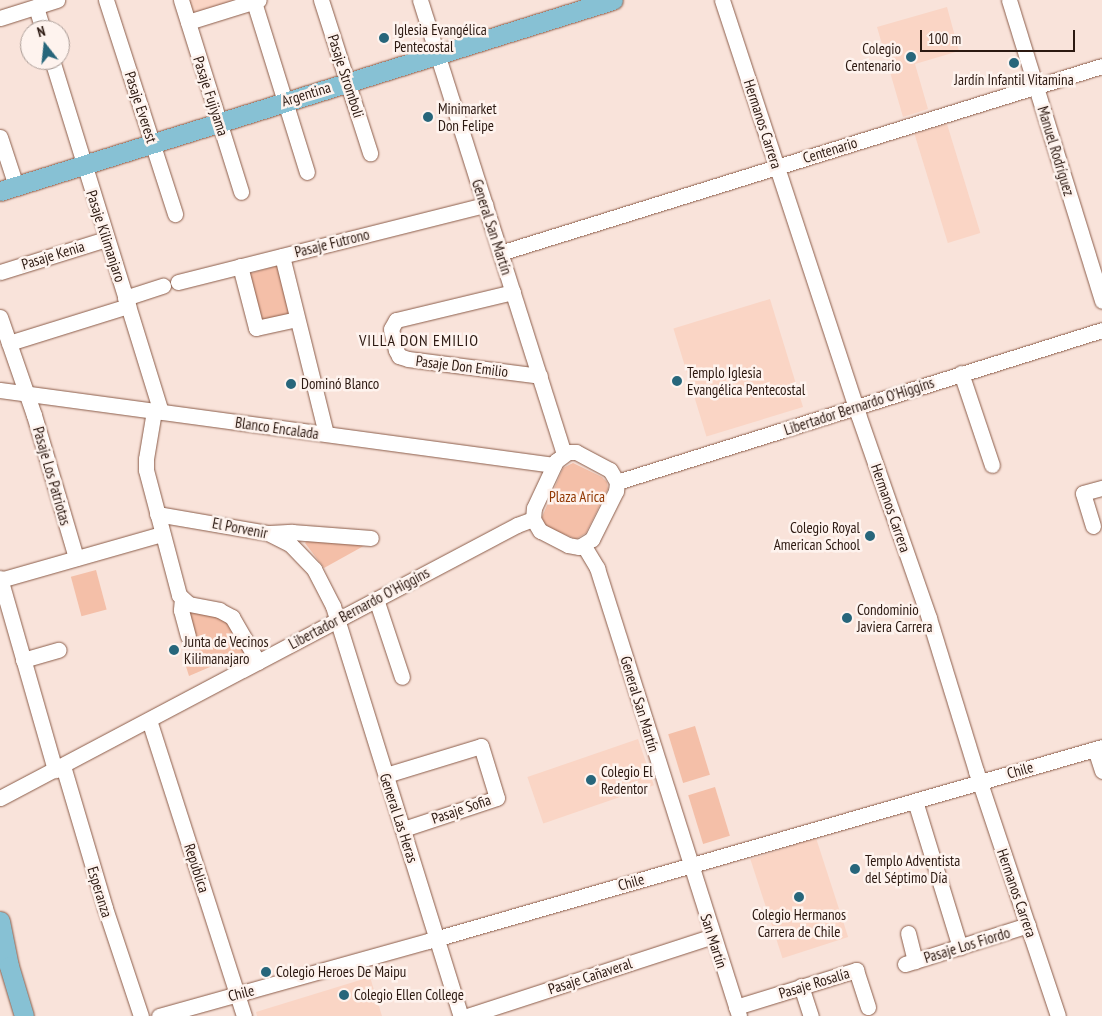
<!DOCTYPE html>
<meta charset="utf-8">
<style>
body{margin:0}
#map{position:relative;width:1102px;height:1016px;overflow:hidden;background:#f9e3da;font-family:"PT Sans Narrow",sans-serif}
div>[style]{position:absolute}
.built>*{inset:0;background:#fad5c5;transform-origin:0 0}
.green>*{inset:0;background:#f4bfa8;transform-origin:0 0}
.roads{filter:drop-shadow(0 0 1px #8b5d4a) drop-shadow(0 0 1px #8b5d4a)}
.minor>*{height:15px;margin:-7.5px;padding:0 7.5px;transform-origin:7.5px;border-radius:7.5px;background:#fff}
.major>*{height:19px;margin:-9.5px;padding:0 9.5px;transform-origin:9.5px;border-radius:9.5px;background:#87c1d4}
.dots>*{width:14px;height:14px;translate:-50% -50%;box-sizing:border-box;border:2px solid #fef3ee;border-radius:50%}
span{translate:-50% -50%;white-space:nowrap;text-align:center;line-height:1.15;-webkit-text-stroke:5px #fef3ee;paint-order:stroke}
.poi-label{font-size:15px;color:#2c1911}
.left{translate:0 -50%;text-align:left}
.right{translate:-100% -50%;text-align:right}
.street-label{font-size:15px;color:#2c1911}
.park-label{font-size:15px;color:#913803}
.neighbourhood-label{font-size:16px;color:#2c1911;letter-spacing:1px}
.north{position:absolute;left:20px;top:20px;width:50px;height:50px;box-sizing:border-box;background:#fef3ee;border:1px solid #aa9c96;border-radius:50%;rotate:344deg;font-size:14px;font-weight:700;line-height:20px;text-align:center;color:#2c1911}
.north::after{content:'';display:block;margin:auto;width:18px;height:22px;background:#27667b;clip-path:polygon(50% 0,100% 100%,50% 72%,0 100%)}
.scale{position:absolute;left:920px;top:30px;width:155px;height:22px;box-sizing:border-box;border:2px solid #2c1911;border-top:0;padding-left:6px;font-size:15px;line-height:18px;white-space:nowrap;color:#2c1911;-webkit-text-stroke:4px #fef3ee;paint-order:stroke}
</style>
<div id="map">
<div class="built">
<div style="clip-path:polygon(189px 0,253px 0,195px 19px)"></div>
<div style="clip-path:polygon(947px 7px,959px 51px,915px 64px,928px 109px,903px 117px,877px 27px)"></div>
<div style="left:947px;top:124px;width:114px;height:34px;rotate:73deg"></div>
<div style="left:770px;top:299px;width:113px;height:101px;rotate:73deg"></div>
<div style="left:638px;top:739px;width:49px;height:117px;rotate:71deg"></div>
<div style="left:816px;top:838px;width:104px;height:69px;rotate:72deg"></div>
<div style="clip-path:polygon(370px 977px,382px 1016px,257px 1016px,256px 1012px)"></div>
</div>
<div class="green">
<div style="left:277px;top:266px;width:50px;height:30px;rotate:75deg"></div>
<div style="clip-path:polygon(573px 463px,602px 477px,607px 482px,608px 489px,586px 533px,576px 539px,549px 528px,544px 523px,542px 517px,563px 468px)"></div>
<div style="clip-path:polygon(310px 538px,369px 543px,324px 568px,305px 543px)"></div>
<div style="left:96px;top:570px;width:41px;height:26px;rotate:75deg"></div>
<div style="clip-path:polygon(189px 610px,217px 615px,230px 624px,245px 652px,189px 676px,183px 657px,194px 653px,183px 615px)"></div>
<div style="left:695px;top:726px;width:51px;height:28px;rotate:73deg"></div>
<div style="left:715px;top:787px;width:51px;height:28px;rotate:73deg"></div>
</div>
<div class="roads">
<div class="minor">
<div style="left:106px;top:0;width:225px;rotate:72.1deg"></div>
<div style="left:181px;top:0;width:201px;rotate:72.6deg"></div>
<div style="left:321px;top:0;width:161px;rotate:72.2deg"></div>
<div style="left:420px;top:0;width:475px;rotate:72.4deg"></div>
<div style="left:722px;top:0;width:436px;rotate:71.8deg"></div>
<div style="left:858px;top:414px;width:216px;rotate:70.8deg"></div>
<div style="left:929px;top:618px;width:160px;rotate:72.9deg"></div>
<div style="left:976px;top:771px;width:258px;rotate:71.5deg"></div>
<div style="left:1009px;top:0;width:315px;rotate:72.8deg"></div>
<div style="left:254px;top:2px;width:178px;rotate:72.7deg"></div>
<div style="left:36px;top:7px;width:24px;rotate:73deg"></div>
<div style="left:0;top:18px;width:60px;rotate:-17.5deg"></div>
<div style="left:188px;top:22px;width:74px;rotate:-17.2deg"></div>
<div style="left:52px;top:60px;width:368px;rotate:72.8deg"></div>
<div style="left:0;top:137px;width:52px;rotate:71.9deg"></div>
<div style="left:500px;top:253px;width:630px;rotate:-17.26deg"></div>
<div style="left:282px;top:256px;width:183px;rotate:76.1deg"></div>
<div style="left:240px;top:266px;width:64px;rotate:75.5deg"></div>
<div style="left:256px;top:328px;width:42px;rotate:-12.4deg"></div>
<div style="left:0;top:272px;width:111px;rotate:-17.3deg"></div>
<div style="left:178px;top:282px;width:317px;rotate:-14.1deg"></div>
<div style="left:513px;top:292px;width:120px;rotate:166.5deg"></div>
<div style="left:396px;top:320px;width:10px;rotate:119deg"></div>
<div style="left:391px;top:329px;width:22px;rotate:77deg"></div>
<div style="left:396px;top:350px;width:7px;rotate:63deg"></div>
<div style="left:399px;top:356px;width:9px;rotate:18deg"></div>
<div style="left:408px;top:359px;width:133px;rotate:7.3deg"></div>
<div style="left:125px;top:298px;width:40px;rotate:-18deg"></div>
<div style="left:0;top:317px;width:104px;rotate:70.9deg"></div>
<div style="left:34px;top:415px;width:149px;rotate:73.6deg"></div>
<div style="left:9px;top:343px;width:125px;rotate:-17.3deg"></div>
<div style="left:961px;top:373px;width:97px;rotate:71.4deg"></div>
<div style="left:0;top:390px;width:559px;rotate:7.71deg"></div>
<div style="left:154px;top:411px;width:49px;rotate:99.5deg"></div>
<div style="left:146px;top:459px;width:11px;rotate:90deg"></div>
<div style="left:146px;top:470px;width:129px;rotate:75.2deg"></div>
<div style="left:179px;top:595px;width:13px;rotate:42deg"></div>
<div style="left:189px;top:604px;width:31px;rotate:11deg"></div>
<div style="left:219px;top:610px;width:15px;rotate:28deg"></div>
<div style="left:232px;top:617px;width:52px;rotate:60deg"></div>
<div style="left:568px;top:452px;width:8px"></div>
<div style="left:576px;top:452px;width:38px;rotate:28deg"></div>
<div style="left:610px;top:470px;width:14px;rotate:60deg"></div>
<div style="left:617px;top:482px;width:9px;rotate:96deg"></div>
<div style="left:616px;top:491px;width:54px;rotate:116.6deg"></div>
<div style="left:592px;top:539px;width:15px;rotate:148deg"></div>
<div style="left:579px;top:547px;width:11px;rotate:-170deg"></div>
<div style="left:568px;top:545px;width:31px;rotate:-153deg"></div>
<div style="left:540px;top:531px;width:14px;rotate:-120deg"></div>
<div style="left:533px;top:519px;width:11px;rotate:-85deg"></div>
<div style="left:534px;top:508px;width:52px;rotate:-64.9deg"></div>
<div style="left:556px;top:461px;width:15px;rotate:-37deg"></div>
<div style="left:617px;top:482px;width:508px;rotate:-17.4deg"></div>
<div style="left:157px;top:514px;width:113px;rotate:9.7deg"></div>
<div style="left:268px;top:533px;width:25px;rotate:27deg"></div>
<div style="left:290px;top:544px;width:35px;rotate:46deg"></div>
<div style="left:314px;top:569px;width:42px;rotate:62.8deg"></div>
<div style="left:333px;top:606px;width:430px;rotate:72.7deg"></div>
<div style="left:1093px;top:526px;width:34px;rotate:-107deg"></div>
<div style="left:1083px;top:493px;width:20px;rotate:-15deg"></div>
<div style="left:270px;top:533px;width:22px;rotate:-3deg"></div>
<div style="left:292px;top:532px;width:79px;rotate:4.3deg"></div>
<div style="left:584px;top:546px;width:26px;rotate:59deg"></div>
<div style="left:597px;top:568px;width:470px;rotate:72.4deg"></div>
<div style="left:0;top:578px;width:200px;rotate:74deg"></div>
<div style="left:0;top:580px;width:168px;rotate:-15.9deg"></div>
<div style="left:182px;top:598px;width:12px;rotate:95deg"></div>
<div style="left:181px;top:610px;width:27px;rotate:75deg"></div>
<div style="left:376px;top:599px;width:82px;rotate:71.6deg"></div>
<div style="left:23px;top:660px;width:37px;rotate:-16deg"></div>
<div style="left:149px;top:720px;width:311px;rotate:72.2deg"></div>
<div style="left:1095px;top:749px;width:23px;rotate:72deg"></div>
<div style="left:63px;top:766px;width:148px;rotate:73.5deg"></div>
<div style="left:105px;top:908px;width:114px;rotate:71.6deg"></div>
<div style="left:386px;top:775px;width:99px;rotate:-17deg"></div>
<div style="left:481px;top:746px;width:54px;rotate:72.9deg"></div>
<div style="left:497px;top:798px;width:99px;rotate:161.7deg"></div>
<div style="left:0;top:798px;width:585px;rotate:-27.84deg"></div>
<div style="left:517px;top:525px;width:17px;rotate:-21deg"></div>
<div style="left:915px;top:801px;width:153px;rotate:72.9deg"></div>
<div style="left:908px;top:933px;width:29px;rotate:76deg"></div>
<div style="left:905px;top:964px;width:129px;rotate:-17.6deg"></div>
<div style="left:801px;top:986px;width:32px;rotate:72deg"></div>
<div style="left:736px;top:1007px;width:126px;rotate:-17.1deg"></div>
<div style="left:856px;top:970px;width:39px;rotate:72deg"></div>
<div style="left:159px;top:1016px;width:279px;rotate:-15.6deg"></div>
<div style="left:428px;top:941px;width:701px;rotate:-16.06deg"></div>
<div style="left:467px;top:1016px;width:259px;rotate:-18deg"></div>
</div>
<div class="major">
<div style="left:0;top:191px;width:642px;rotate:-17.31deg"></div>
<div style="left:0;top:921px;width:46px;rotate:78.7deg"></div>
<div style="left:9px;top:966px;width:52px;rotate:73.3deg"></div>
</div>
</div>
<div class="dots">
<div style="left:384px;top:38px;background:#27667b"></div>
<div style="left:911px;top:57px;background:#27667b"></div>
<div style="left:1014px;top:63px;background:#27667b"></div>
<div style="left:428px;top:117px;background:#27667b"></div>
<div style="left:677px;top:381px;background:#27667b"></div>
<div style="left:291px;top:384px;background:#27667b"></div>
<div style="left:870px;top:536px;background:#27667b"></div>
<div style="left:847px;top:618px;background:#27667b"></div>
<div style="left:174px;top:650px;background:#27667b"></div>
<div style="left:591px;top:780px;background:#27667b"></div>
<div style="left:855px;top:869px;background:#27667b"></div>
<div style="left:799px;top:897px;background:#27667b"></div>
<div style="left:266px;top:972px;background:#27667b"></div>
<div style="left:344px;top:995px;background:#27667b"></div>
</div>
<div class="poi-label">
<span class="left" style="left:394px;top:38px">Iglesia Evangélica<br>Pentecostal</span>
<span class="right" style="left:901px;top:57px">Colegio<br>Centenario</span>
<span style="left:1014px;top:80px">Jardín Infantil Vitamina</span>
<span class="left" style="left:438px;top:117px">Minimarket<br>Don Felipe</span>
<span class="left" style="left:687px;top:381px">Templo Iglesia<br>Evangélica Pentecostal</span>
<span class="left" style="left:301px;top:384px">Dominó Blanco</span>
<span class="right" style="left:860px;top:536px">Colegio Royal<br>American School</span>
<span class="left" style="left:857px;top:618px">Condominio<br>Javiera Carrera</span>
<span class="left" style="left:184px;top:650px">Junta de Vecinos<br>Kilimanajaro</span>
<span class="left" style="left:601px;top:780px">Colegio El<br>Redentor</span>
<span class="left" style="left:865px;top:869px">Templo Adventista<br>del Séptimo Día</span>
<span style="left:799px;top:923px">Colegio Hermanos<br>Carrera de Chile</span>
<span class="left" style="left:276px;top:972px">Colegio Heroes De Maipu</span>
<span class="left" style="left:354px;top:995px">Colegio Ellen College</span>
</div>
<div class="street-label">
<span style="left:346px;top:76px;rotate:72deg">Pasaje Stromboli</span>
<span style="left:306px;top:94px;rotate:-17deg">Argentina</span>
<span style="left:211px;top:96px;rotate:72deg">Pasaje Fujiyama</span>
<span style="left:141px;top:107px;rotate:72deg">Pasaje Everest</span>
<span style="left:763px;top:124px;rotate:72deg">Hermanos Carrera</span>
<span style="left:830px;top:150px;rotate:-17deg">Centenario</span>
<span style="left:1056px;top:151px;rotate:73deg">Manuel Rodríguez</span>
<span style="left:492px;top:227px;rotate:72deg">General San Martín</span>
<span style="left:106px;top:236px;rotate:72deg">Pasaje Kilimanjaro</span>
<span style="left:332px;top:243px;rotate:-14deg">Pasaje Futrono</span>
<span style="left:53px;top:255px;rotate:-17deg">Pasaje Kenia</span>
<span style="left:462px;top:366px;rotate:7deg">Pasaje Don Emilio</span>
<span style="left:859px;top:406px;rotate:-18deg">Libertador Bernardo O'Higgins</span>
<span style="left:277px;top:428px;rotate:8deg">Blanco Encalada</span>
<span style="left:52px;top:476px;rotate:74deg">Pasaje Los Patriotas</span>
<span style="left:891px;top:508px;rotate:71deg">Hermanos Carrera</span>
<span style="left:240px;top:528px;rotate:11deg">El Porvenir</span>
<span style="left:359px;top:608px;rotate:-28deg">Libertador Bernardo O'Higgins</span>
<span style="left:640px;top:704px;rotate:73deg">General San Martín</span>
<span style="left:1020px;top:770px;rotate:-16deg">Chile</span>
<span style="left:461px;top:809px;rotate:-19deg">Pasaje Sofia</span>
<span style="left:399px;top:818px;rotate:72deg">General Las Heras</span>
<span style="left:197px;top:868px;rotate:72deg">República</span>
<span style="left:631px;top:882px;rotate:-16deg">Chile</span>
<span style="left:100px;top:892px;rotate:73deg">Esperanza</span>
<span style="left:1017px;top:893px;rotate:71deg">Hermanos Carrera</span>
<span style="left:714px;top:941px;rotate:72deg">San Martín</span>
<span style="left:967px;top:945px;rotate:-17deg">Pasaje Los Fiordo</span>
<span style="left:590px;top:976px;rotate:-18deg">Pasaje Cañaveral</span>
<span style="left:814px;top:983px;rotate:-17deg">Pasaje Rosalía</span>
<span style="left:241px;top:993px;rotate:-15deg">Chile</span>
</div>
<div class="park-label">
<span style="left:577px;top:497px">Plaza Arica</span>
</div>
<div class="neighbourhood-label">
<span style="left:419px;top:340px">VILLA DON EMILIO</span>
</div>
<div class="north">N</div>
<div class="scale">100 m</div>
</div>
